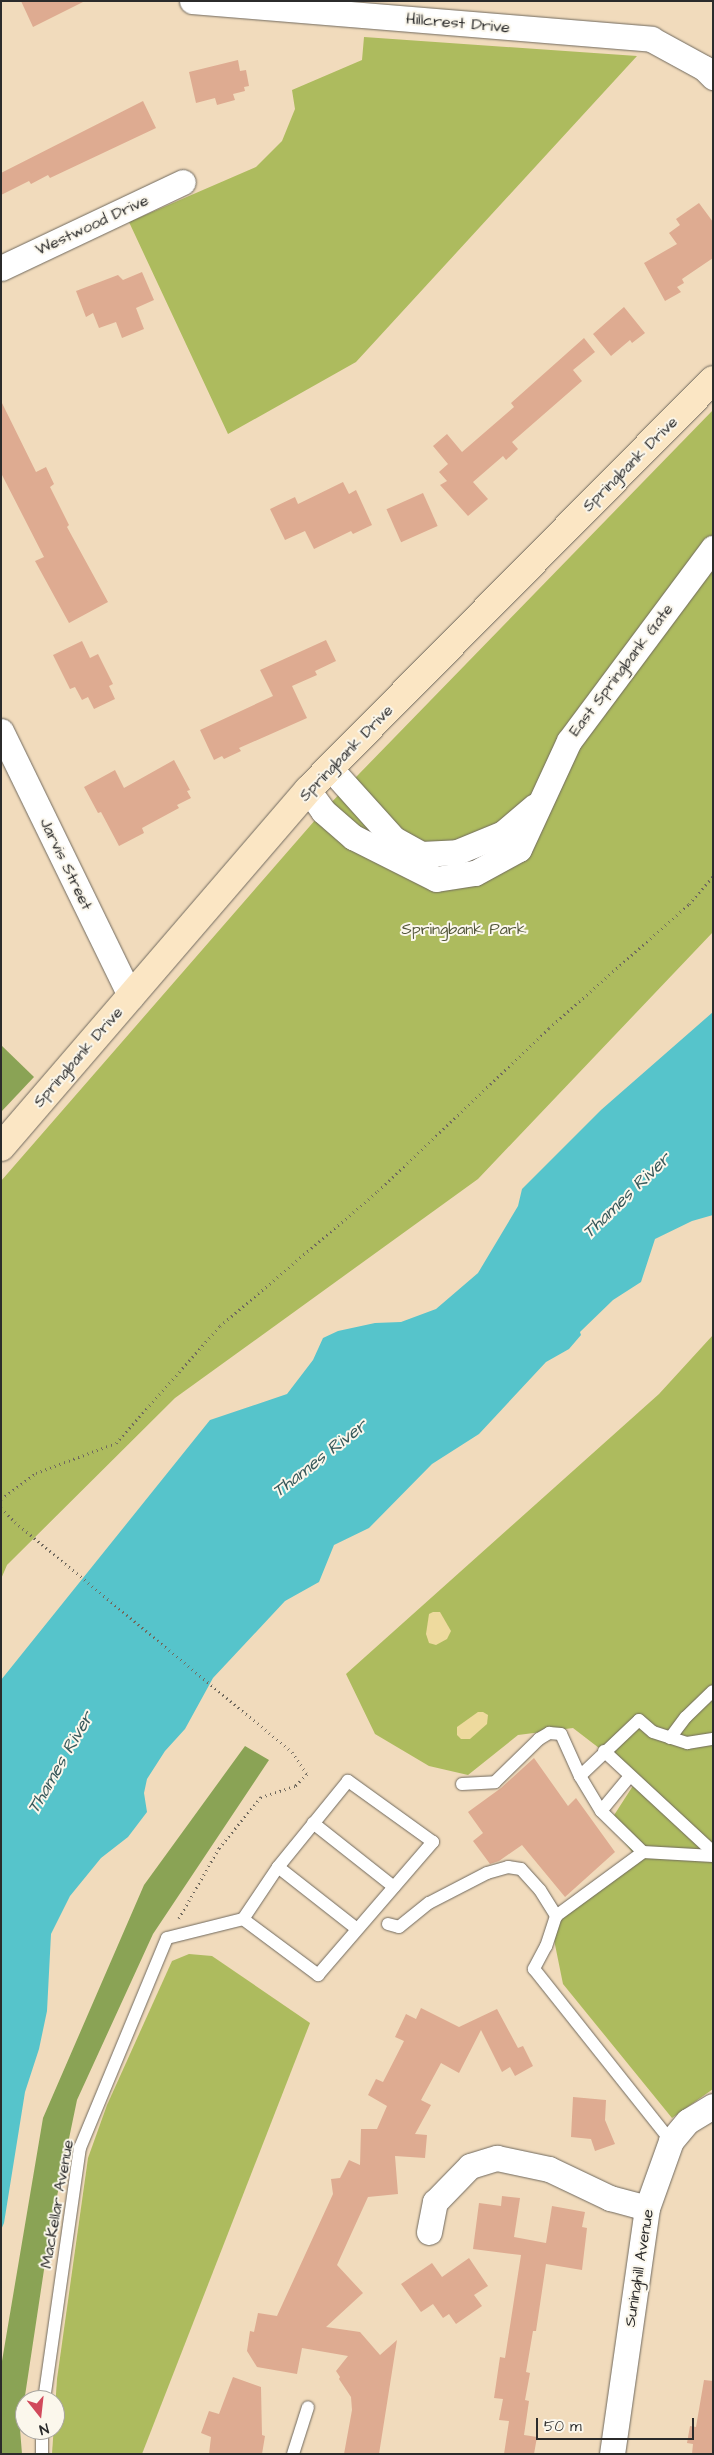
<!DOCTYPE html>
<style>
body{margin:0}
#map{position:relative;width:714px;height:2455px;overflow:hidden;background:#f1dbbc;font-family:"Architects Daughter",sans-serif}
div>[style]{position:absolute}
.green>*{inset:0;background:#adbb5e}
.forest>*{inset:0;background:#8aa355}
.sand>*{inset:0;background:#eeda9e}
.water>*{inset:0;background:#56c4cb}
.building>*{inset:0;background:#deab91;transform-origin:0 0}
.path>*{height:3px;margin-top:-1.5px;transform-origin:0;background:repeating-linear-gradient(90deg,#70695e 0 1px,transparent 0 5px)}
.roads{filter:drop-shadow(0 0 1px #70695e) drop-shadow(0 0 1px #70695e)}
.service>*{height:12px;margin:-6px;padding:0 6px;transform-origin:6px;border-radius:6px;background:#fff}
.minor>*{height:25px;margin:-12.5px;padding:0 12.5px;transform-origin:12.5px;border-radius:12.5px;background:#fff}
.secondary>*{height:28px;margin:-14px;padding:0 14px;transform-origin:14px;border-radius:14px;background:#fbe6c4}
span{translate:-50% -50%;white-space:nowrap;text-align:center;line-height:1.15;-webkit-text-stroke:4px #fbf7ec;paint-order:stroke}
.street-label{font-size:16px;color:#2b2b2b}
.park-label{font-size:16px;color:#52563a}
.water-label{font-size:18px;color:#38595b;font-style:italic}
.frame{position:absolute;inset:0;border:2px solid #2b2b2b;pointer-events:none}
.north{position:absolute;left:15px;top:2390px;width:50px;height:50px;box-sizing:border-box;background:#fbf7ec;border:1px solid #a8a59f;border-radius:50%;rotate:164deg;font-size:14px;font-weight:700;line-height:20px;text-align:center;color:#2b2b2b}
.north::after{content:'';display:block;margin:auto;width:18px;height:22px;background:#d1495b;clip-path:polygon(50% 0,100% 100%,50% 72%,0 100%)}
.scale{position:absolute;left:536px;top:2418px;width:158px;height:22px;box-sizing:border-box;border:2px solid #2b2b2b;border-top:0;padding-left:6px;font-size:15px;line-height:18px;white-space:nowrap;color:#2b2b2b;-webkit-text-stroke:4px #fbf7ec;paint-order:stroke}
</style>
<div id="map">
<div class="green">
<div style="clip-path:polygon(364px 37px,637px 56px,356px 362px,228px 434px,129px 222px,256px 167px,282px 141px,295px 109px,292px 90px,362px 60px)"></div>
<div style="clip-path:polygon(713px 410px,713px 932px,478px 1179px,175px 1398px,7px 1565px,1px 1579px,1px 1181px,323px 811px)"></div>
<div style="clip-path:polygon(713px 1335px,713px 2089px,672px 2118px,563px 1984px,550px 1920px,636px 1857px,609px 1823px,638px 1778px,573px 1728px,518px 1735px,468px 1775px,429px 1766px,375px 1734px,346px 1674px,659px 1394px)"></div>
<div style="clip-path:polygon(189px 1954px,212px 1956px,310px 2023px,142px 2454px,52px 2454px,57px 2379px,88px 2158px,107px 2105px,172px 1961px)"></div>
</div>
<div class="forest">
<div style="clip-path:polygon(1px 1045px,34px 1077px,1px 1112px)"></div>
<div style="clip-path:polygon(245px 1746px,269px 1760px,153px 1934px,77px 2100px,50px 2230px,20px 2429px,22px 2454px,1px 2454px,1px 2367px,43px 2118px,144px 1885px)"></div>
</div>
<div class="sand">
<div style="clip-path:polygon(433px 1612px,440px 1612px,451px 1631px,447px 1639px,436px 1645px,429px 1643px,426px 1634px,429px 1614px)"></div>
<div style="clip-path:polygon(478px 1712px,483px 1712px,488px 1715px,487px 1724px,470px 1739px,461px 1739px,457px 1735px,457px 1727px)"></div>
</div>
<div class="water">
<div style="clip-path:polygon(713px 1012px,713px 1215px,692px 1221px,655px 1239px,641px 1282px,613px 1300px,580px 1332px,581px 1335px,569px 1349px,546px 1362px,479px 1434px,432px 1464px,369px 1528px,334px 1545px,319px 1582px,285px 1601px,213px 1678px,185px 1729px,165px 1751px,147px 1779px,144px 1793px,147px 1812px,128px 1837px,101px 1858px,70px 1896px,51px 1934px,47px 2011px,39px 2049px,25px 2092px,4px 2223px,1px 2230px,1px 1680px,210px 1420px,287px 1394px,313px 1360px,323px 1338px,338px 1331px,375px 1323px,401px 1322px,436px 1309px,478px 1273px,518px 1206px,522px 1189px,601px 1110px)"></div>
</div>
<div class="building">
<div style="clip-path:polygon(21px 1px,85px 1px,33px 27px)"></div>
<div style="clip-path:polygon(238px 60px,240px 71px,246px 70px,249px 86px,244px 87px,245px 91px,233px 94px,235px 100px,217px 105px,215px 98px,196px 103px,189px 72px)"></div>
<div style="clip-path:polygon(143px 101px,156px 128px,50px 178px,48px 175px,31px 184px,29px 181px,1px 195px,1px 173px)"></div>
<div style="clip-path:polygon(699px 203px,713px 222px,713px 258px,682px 279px,684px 283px,677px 287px,681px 292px,665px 301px,644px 263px,677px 244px,669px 233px,680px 225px,676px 219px)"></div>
<div style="clip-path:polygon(142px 272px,154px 300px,136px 308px,144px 329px,122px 338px,116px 322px,99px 328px,93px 313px,86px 317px,76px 291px,118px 275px,123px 280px)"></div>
<div style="clip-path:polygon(624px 307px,645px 333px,632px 343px,630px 340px,611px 356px,593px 334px)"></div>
<div style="clip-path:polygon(584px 338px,595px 352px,573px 370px,582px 381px,512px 442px,518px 449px,506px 460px,503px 456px,473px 482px,488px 499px,468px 516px,440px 485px,447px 481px,439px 472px,448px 464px,433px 446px,447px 434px,462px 452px,514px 407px,511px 403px)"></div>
<div style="clip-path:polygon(1px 401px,36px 472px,46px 467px,54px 484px,50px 487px,69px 525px,67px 527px,108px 602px,69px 623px,35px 561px,44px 557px,1px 473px)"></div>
<div style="clip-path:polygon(343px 482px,349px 494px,356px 490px,372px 525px,353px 534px,351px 531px,314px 549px,305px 531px,285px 540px,270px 509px,295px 497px,298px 504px)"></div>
<div style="left:423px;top:493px;width:36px;height:40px;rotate:66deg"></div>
<div style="clip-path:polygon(326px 640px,336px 661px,315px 671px,317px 675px,292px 686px,307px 718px,239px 748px,241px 751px,224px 759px,222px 756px,214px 760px,200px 730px,273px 696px,260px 670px)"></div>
<div style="clip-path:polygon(82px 641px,90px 658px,98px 654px,113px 684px,109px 686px,115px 699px,94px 709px,88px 697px,82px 700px,75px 687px,70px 689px,53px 655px)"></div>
<div style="clip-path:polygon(174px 760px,190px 790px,187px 791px,191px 798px,177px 805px,179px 808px,142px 828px,144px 833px,119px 846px,101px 812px,98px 813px,84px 787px,115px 770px,124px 788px)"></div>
<div style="clip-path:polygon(534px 1758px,568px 1806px,576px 1798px,615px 1852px,565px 1897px,522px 1845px,499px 1861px,490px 1864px,473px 1841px,483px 1833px,468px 1812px,501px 1788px)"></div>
<div style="clip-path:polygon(421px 2008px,459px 2027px,497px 2009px,518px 2048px,523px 2046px,533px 2066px,515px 2076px,510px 2067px,502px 2072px,481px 2030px,459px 2073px,441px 2063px,421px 2100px,431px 2105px,415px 2134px,427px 2135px,425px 2158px,395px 2156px,398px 2194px,368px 2197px,337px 2265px,363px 2293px,326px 2327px,360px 2332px,380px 2355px,397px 2340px,379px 2454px,344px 2454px,352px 2410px,351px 2397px,339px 2379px,340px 2377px,336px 2371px,348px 2356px,302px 2348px,297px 2374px,257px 2367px,247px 2351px,250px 2331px,254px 2332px,258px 2313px,277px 2316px,333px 2194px,331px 2179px,340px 2178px,349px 2160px,360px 2165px,361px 2129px,377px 2129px,387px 2106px,368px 2095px,376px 2079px,383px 2082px,404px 2041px,395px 2037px,406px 2014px,416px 2019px)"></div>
<div style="clip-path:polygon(573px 2097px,606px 2100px,605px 2120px,615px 2144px,595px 2151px,591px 2139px,571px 2137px)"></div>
<div style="clip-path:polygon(502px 2196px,520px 2198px,514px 2237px,546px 2243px,552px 2206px,585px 2212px,582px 2227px,587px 2228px,582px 2270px,546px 2264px,536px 2331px,533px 2331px,526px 2372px,530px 2373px,525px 2400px,529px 2401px,524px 2435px,537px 2437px,534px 2454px,504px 2454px,509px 2421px,499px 2420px,503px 2399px,494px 2398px,500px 2357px,505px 2358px,521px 2255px,473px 2249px,479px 2203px,501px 2206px)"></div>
<div style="clip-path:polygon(469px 2258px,488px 2286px,474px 2295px,482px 2306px,456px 2324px,449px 2314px,443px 2318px,433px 2304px,421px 2312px,401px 2284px,432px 2263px,442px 2277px)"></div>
<div style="clip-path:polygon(233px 2377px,261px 2387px,262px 2435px,265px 2436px,262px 2454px,209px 2454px,211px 2437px,201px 2433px,209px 2411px,219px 2414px)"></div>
<div style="clip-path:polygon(704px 2380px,713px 2381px,713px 2454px,692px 2454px,693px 2444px,687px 2443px,690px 2426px,696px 2427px)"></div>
</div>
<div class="path">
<div style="left:1px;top:1499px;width:44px;rotate:-36.6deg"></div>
<div style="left:36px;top:1473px;width:85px;rotate:-20.6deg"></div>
<div style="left:116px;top:1443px;width:157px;rotate:-48.4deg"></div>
<div style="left:220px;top:1326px;width:208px;rotate:-40.5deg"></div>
<div style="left:378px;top:1191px;width:236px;rotate:-43.6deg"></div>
<div style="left:549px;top:1028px;width:187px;rotate:-41.5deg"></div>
<div style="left:689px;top:904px;width:37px;rotate:-49deg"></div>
<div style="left:1px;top:1508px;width:20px;rotate:45deg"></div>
<div style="left:15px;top:1522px;width:360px;rotate:39.7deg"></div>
<div style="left:292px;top:1752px;width:27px;rotate:56deg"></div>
<div style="left:307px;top:1774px;width:17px;rotate:135deg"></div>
<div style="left:295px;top:1786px;width:36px;rotate:162deg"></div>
<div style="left:261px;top:1797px;width:66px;rotate:129.5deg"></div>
<div style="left:219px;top:1848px;width:81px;rotate:119.7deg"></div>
</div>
<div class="roads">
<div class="service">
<div style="left:670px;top:1738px;width:26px;rotate:-53deg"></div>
<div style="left:686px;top:1717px;width:37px;rotate:-44deg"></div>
<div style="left:604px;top:1751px;width:149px;rotate:42.8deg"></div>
<div style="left:630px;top:1776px;width:45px;rotate:129.6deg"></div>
<div style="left:601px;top:1811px;width:59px;rotate:44.3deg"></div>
<div style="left:462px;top:1784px;width:33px;rotate:-3deg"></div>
<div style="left:495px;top:1782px;width:62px;rotate:-44.3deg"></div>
<div style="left:539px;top:1739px;width:12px;rotate:-31deg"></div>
<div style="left:549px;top:1733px;width:12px;rotate:5deg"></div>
<div style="left:561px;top:1734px;width:46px;rotate:65.7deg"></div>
<div style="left:601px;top:1811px;width:41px;rotate:-121deg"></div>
<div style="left:580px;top:1776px;width:81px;rotate:-43.5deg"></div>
<div style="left:639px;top:1720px;width:18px;rotate:41deg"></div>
<div style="left:653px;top:1732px;width:36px;rotate:18deg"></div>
<div style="left:687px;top:1743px;width:26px;rotate:-9deg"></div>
<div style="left:313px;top:1823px;width:103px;rotate:38.3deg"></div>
<div style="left:278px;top:1867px;width:100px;rotate:38.1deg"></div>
<div style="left:556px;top:1916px;width:108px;rotate:-36.3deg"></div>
<div style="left:643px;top:1852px;width:70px;rotate:3.3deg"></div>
<div style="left:388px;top:1924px;width:11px;rotate:15deg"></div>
<div style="left:399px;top:1927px;width:38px;rotate:-39deg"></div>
<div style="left:429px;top:1903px;width:65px;rotate:-27.3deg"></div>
<div style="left:487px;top:1873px;width:22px;rotate:-16deg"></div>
<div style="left:508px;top:1867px;width:13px;rotate:9deg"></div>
<div style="left:521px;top:1869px;width:28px;rotate:48deg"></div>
<div style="left:540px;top:1890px;width:31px;rotate:58deg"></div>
<div style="left:556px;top:1916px;width:32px;rotate:108deg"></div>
<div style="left:546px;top:1946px;width:26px;rotate:118deg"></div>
<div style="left:534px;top:1969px;width:220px;rotate:51.5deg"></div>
<div style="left:44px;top:2400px;width:255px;rotate:-81.9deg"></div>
<div style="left:80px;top:2148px;width:227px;rotate:-67.5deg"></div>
<div style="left:167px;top:1938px;width:78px;rotate:-14deg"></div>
<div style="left:243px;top:1919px;width:94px;rotate:36.7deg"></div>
<div style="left:318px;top:1975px;width:176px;rotate:-49.2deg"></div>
<div style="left:433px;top:1842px;width:105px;rotate:-144.3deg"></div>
<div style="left:348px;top:1781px;width:111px;rotate:129.1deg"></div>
<div style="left:278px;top:1867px;width:63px;rotate:123.9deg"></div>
<div style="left:42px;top:2454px;width:24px;rotate:-90deg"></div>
<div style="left:293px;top:2454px;width:49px;rotate:-72.3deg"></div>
</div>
<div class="minor">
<div style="left:192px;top:1px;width:461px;rotate:4.7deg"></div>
<div style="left:651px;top:39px;width:60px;rotate:28.7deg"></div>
<div style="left:704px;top:68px;width:13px;rotate:45deg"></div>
<div style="left:1px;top:268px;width:201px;rotate:-25.3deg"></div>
<div style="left:1px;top:731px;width:296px;rotate:64deg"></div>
<div style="left:330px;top:768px;width:96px;rotate:48deg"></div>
<div style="left:394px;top:839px;width:31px;rotate:29deg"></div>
<div style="left:421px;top:854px;width:36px;rotate:-3deg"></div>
<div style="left:457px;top:852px;width:50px;rotate:-22.4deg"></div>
<div style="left:503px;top:833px;width:42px;rotate:-40.2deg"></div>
<div style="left:308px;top:790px;width:26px;rotate:54deg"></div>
<div style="left:323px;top:811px;width:40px;rotate:41deg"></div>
<div style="left:353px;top:837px;width:93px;rotate:26.8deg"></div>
<div style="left:436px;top:879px;width:39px;rotate:-9deg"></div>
<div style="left:475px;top:873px;width:50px;rotate:-28.6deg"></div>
<div style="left:519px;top:849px;width:119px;rotate:-65.2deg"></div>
<div style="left:569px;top:741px;width:241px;rotate:-53.3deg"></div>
<div style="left:429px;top:2232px;width:31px;rotate:-79deg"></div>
<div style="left:435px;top:2202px;width:50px;rotate:-45.8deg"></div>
<div style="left:470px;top:2166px;width:28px;rotate:-17deg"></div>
<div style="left:497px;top:2158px;width:53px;rotate:11.9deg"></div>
<div style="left:549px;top:2169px;width:68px;rotate:25.4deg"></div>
<div style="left:610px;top:2198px;width:38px;rotate:15deg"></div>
<div style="left:612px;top:2454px;width:248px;rotate:-81.9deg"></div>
<div style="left:647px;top:2208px;width:71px;rotate:-70.3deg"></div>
<div style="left:671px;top:2141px;width:26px;rotate:-50deg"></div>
<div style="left:688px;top:2121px;width:29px;rotate:-31deg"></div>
</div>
<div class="secondary">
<div style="left:1px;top:1147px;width:471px;rotate:-49.3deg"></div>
<div style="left:308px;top:790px;width:576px;rotate:-45.35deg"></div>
</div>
</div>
<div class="street-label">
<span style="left:458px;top:23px;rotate:5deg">Hillcrest Drive</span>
<span style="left:92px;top:225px;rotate:-25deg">Westwood Drive</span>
<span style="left:630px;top:464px;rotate:-45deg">Springbank Drive</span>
<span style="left:621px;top:670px;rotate:-53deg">East Springbank Gate</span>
<span style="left:346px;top:753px;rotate:-46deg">Springbank Drive</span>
<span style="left:66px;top:864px;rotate:64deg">Jarvis Street</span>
<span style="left:78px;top:1057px;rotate:-49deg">Springbank Drive</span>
<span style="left:57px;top:2204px;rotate:-80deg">MacKellar Avenue</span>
<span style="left:639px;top:2268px;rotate:-81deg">Suninghill Avenue</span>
</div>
<div class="park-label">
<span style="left:464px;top:929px">Springbank Park</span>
</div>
<div class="water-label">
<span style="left:627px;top:1196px;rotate:-44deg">Thames River</span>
<span style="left:320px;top:1459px;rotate:-38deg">Thames River</span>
<span style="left:61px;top:1763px;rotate:-60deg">Thames River</span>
</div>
<div class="frame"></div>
<div class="north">N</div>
<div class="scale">50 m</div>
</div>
